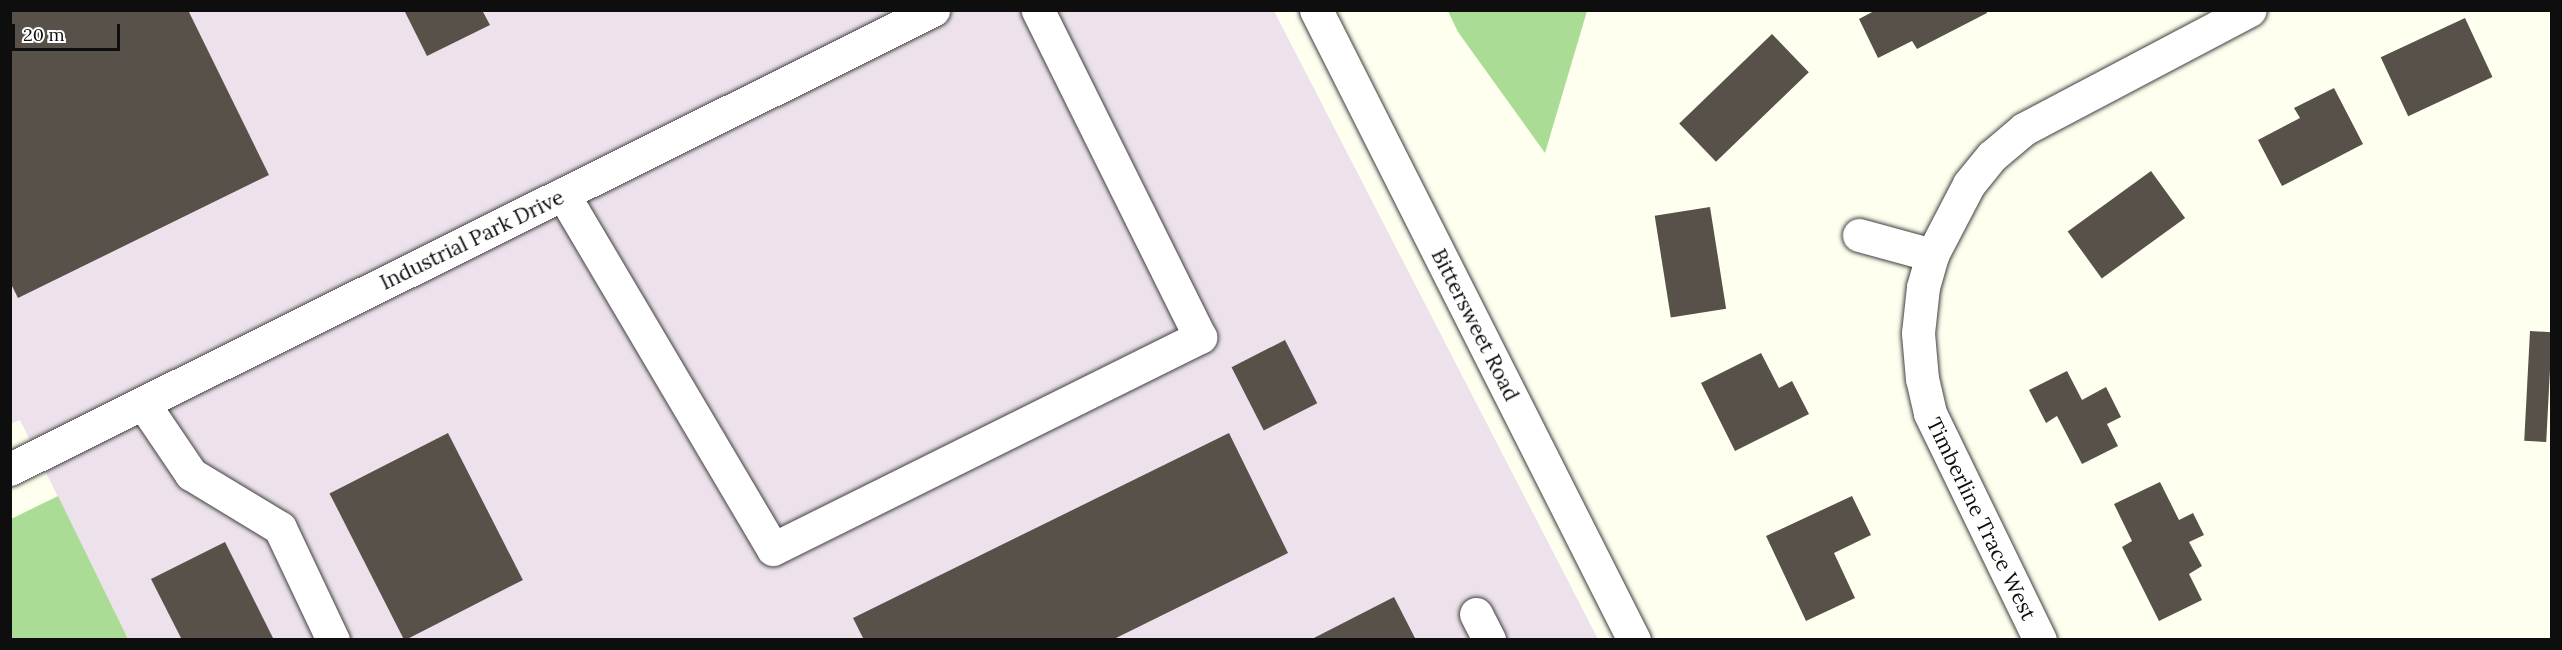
<!DOCTYPE html>
<style>
body{margin:0}
#map{position:relative;width:2562px;height:650px;overflow:hidden;background:#ffffef;font-family:Lora,serif}
div>[style]{position:absolute}
.industrial>*{inset:0;background:#ede2ec}
.forest>*{inset:0;background:#aadc96}
.building>*{inset:0;background:#57514a;transform-origin:0 0}
.roads{filter:drop-shadow(0 0 2px #414141) drop-shadow(0 0 2px #414141)}
.minor>*{height:33px;margin:-16.5px;padding:0 16.5px;transform-origin:16.5px;border-radius:16.5px;background:#fff}
span{translate:-50% -50%;white-space:nowrap;text-align:center;line-height:1.15;-webkit-text-stroke:6px #fff;paint-order:stroke}
.street-label{font-size:21px;color:#0e0e0e}
.frame{position:absolute;inset:0;border:12px solid #0e0e0e;pointer-events:none}
.scale{position:absolute;left:12px;top:24px;width:108px;height:27px;box-sizing:border-box;border:3px solid #0e0e0e;border-top:0;padding-left:8px;font-size:18px;line-height:21px;white-space:nowrap;color:#0e0e0e;-webkit-text-stroke:4px #fff;paint-order:stroke}
</style>
<div id="map">
<div class="industrial">
<div style="clip-path:polygon(11px 11px,1274px 11px,1598px 639px,128px 639px,20px 420px,11px 424px)"></div>
</div>
<div class="forest">
<div style="clip-path:polygon(1448px 11px,1587px 11px,1545px 153px,1458px 32px)"></div>
<div style="clip-path:polygon(58px 496px,128px 639px,11px 639px,11px 519px)"></div>
</div>
<div class="building">
<div style="clip-path:polygon(10px 10px,188px 10px,269px 175px,18px 298px,10px 282px)"></div>
<div style="clip-path:polygon(404px 10px,482px 10px,490px 25px,427px 56px)"></div>
<div style="clip-path:polygon(1876px 10px,1986px 10px,1987px 13px,1917px 49px,1912px 41px,1878px 58px,1859px 19px)"></div>
<div style="left:2465px;top:18px;width:65px;height:93px;rotate:65deg"></div>
<div style="left:1772px;top:34px;width:53px;height:129px;rotate:46deg"></div>
<div style="clip-path:polygon(2334px 88px,2363px 144px,2282px 186px,2258px 140px,2300px 118px,2294px 108px)"></div>
<div style="left:2151px;top:171px;width:58px;height:103px;rotate:54deg"></div>
<div style="left:1710px;top:207px;width:103px;height:56px;rotate:81deg"></div>
<div style="left:2530px;top:331px;width:22px;height:110px;rotate:3deg"></div>
<div style="left:1285px;top:340px;width:71px;height:60px;rotate:63deg"></div>
<div style="clip-path:polygon(1761px 353px,1779px 388px,1792px 381px,1809px 414px,1735px 451px,1701px 383px)"></div>
<div style="clip-path:polygon(2067px 371px,2082px 400px,2106px 387px,2121px 417px,2107px 424px,2118px 446px,2082px 464px,2057px 416px,2046px 423px,2029px 390px)"></div>
<div style="left:448px;top:433px;width:165px;height:133px;rotate:63deg"></div>
<div style="clip-path:polygon(1229px 433px,1288px 553px,1112px 640px,864px 640px,853px 618px)"></div>
<div style="clip-path:polygon(2160px 482px,2179px 520px,2193px 513px,2204px 535px,2189px 542px,2202px 566px,2189px 574px,2202px 600px,2159px 621px,2122px 547px,2132px 541px,2114px 504px)"></div>
<div style="clip-path:polygon(1852px 496px,1871px 535px,1834px 553px,1855px 598px,1806px 621px,1766px 536px)"></div>
<div style="clip-path:polygon(225px 542px,274px 640px,182px 640px,151px 579px)"></div>
<div style="clip-path:polygon(1394px 597px,1416px 640px,1310px 640px)"></div>
</div>
<div class="roads">
<div class="minor">
<div style="left:1316px;top:10px;width:706px;rotate:63.22deg"></div>
<div style="left:563px;top:194px;width:412px;rotate:59.4deg"></div>
<div style="left:773px;top:549px;width:477px;rotate:-26.4deg"></div>
<div style="left:1200px;top:337px;width:365px;rotate:-116.4deg"></div>
<div style="left:1859px;top:235px;width:76px;rotate:15.3deg"></div>
<div style="left:143px;top:403px;width:86px;rotate:55.9deg"></div>
<div style="left:191px;top:474px;width:104px;rotate:31.2deg"></div>
<div style="left:280px;top:528px;width:124px;rotate:64.7deg"></div>
<div style="left:10px;top:469px;width:1031px;rotate:-26.44deg"></div>
<div style="left:1476px;top:614px;width:29px;rotate:63deg"></div>
<div style="left:2040px;top:640px;width:252px;rotate:-115.9deg"></div>
<div style="left:1930px;top:413px;width:35px;rotate:-103deg"></div>
<div style="left:1922px;top:379px;width:46px;rotate:-95deg"></div>
<div style="left:1918px;top:333px;width:46px;rotate:-83.8deg"></div>
<div style="left:1923px;top:287px;width:33px;rotate:-74deg"></div>
<div style="left:1932px;top:255px;width:80px;rotate:-62.5deg"></div>
<div style="left:1969px;top:184px;width:36px;rotate:-51deg"></div>
<div style="left:1992px;top:156px;width:42px;rotate:-40.2deg"></div>
<div style="left:2024px;top:129px;width:255px;rotate:-27.8deg"></div>
</div>
</div>
<div class="street-label">
<span style="left:472px;top:240px;rotate:-26deg">Industrial Park Drive</span>
<span style="left:1475px;top:325px;rotate:63deg">Bittersweet Road</span>
<span style="left:1981px;top:519px;rotate:64deg">Timberline Trace West</span>
</div>
<div class="frame"></div>
<div class="scale">20 m</div>
</div>
